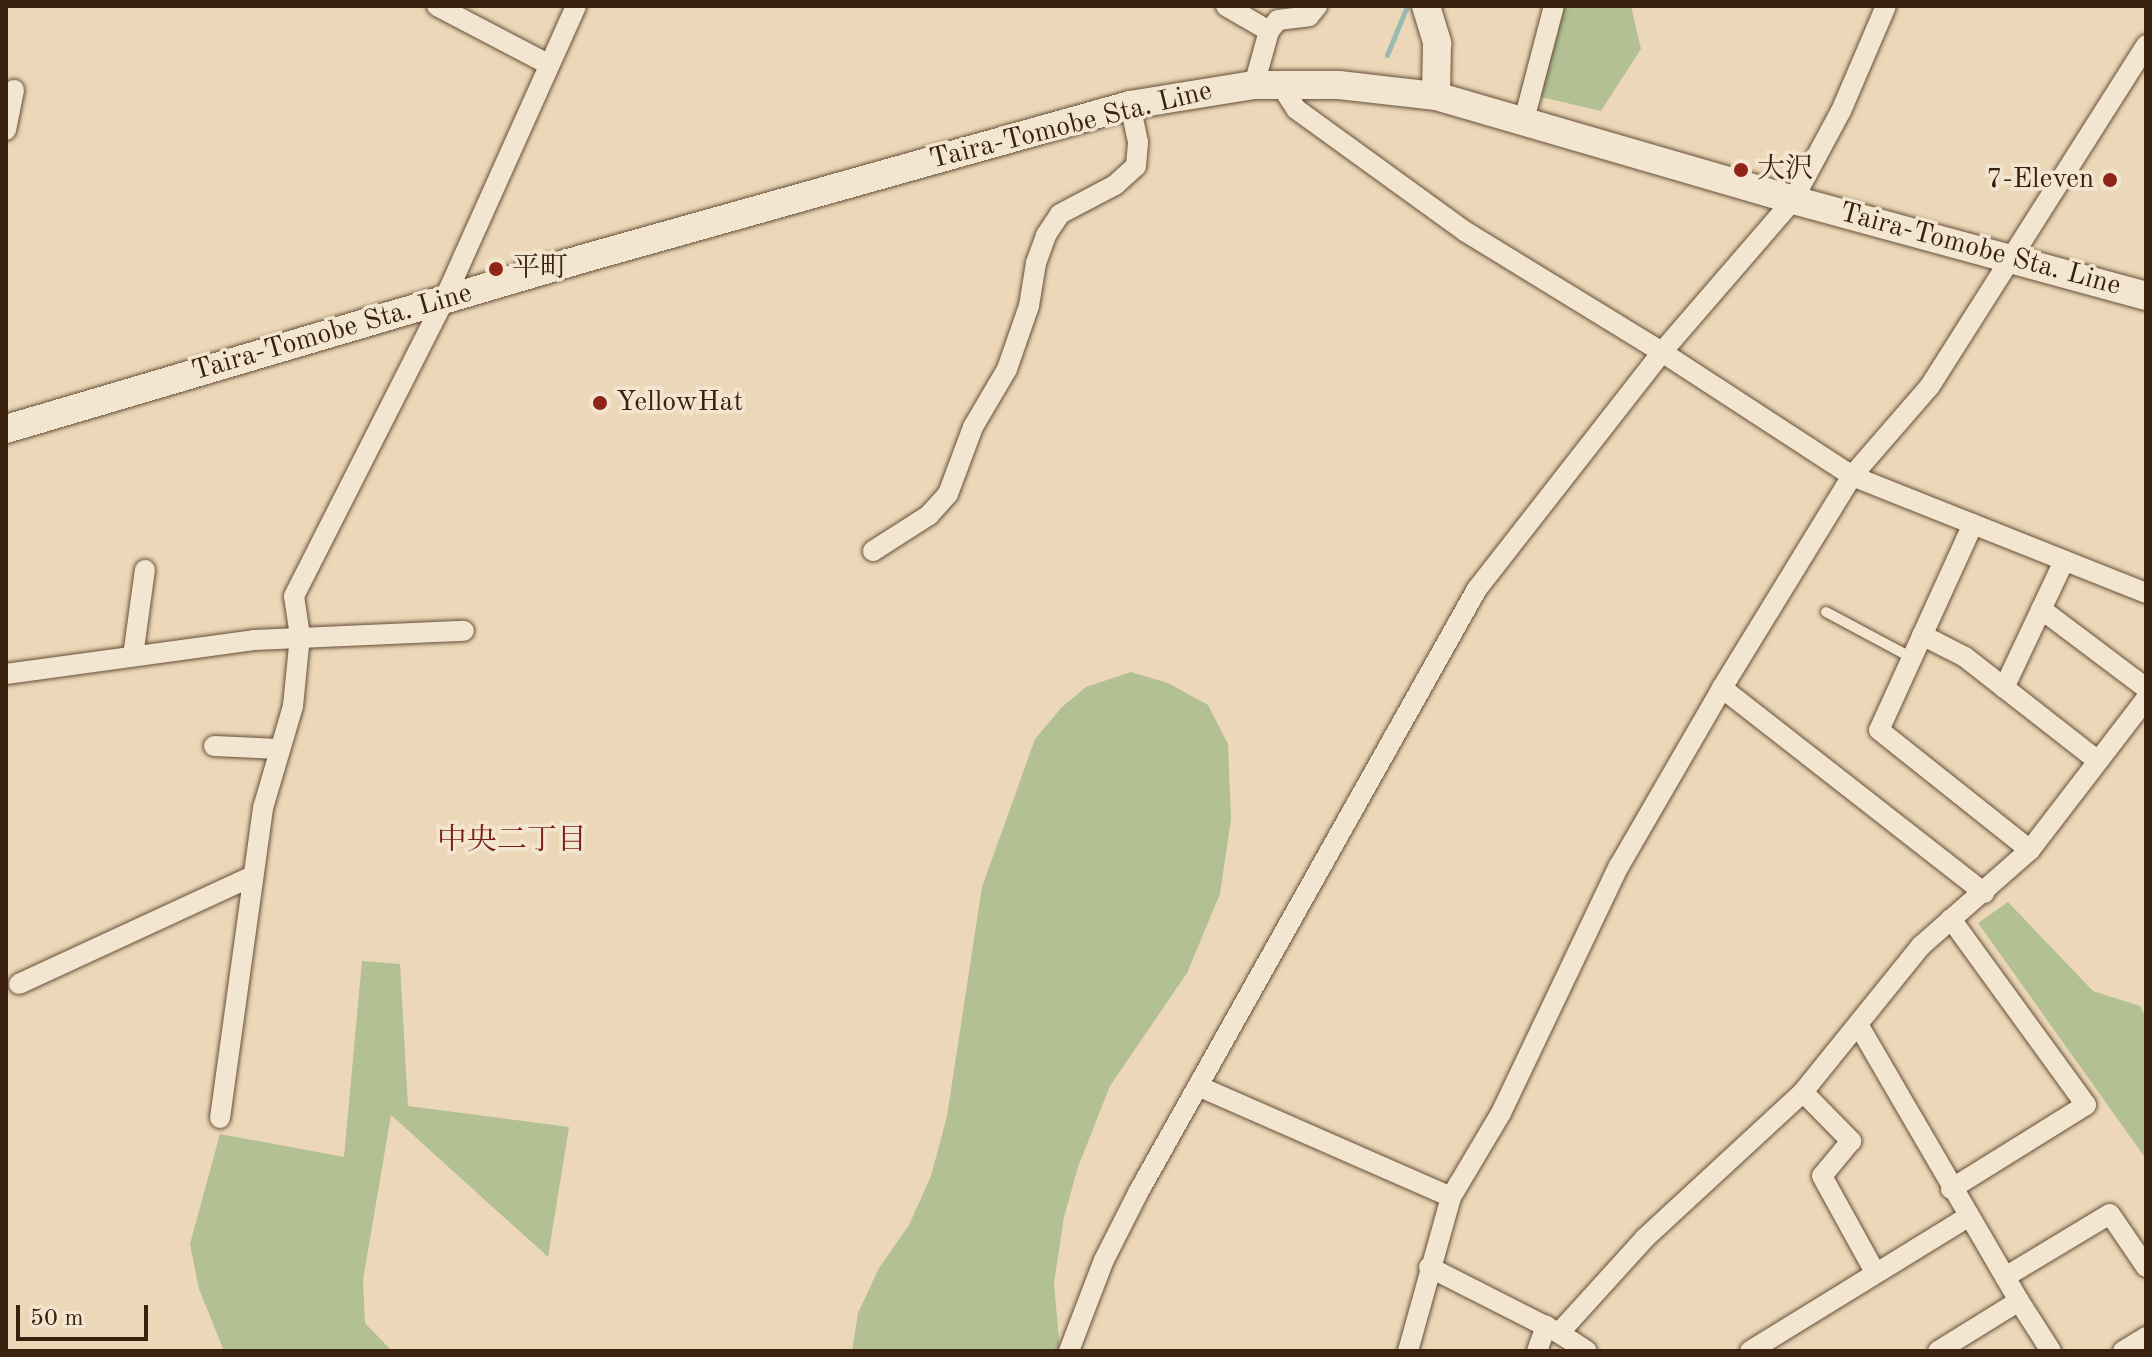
<!DOCTYPE html>
<meta charset="utf-8">
<style>
body{margin:0}
#map{position:relative;width:2152px;height:1357px;overflow:hidden;background:#ecd8b8;font-family:"Old Standard TT","Noto Serif JP",serif}
div>[style]{position:absolute}
.green>*{inset:0;background:#b2c094}
.stream>*{height:5px;margin:-2.5px;padding:0 2.5px;transform-origin:2.5px;border-radius:2.5px;background:#99b9b2}
.roads{filter:drop-shadow(0 0 2px #664f38) drop-shadow(0 0 2px #664f38)}
.lane>*{height:10px;margin:-5px;padding:0 5px;transform-origin:5px;border-radius:5px;background:#f3e6d1}
.street>*{height:20px;margin:-10px;padding:0 10px;transform-origin:10px;border-radius:10px;background:#f3e6d1}
.secondary>*{height:28px;margin:-14px;padding:0 14px;transform-origin:14px;border-radius:14px;background:#f3e6d1}
.dots>*{width:22px;height:22px;translate:-50% -50%;box-sizing:border-box;border:4px solid #f3e6d1;border-radius:50%}
span{translate:-50% -50%;white-space:nowrap;text-align:center;line-height:1.15;-webkit-text-stroke:7px #f3e6d1;paint-order:stroke}
.street-label{font-size:28px;color:#3a210d}
.poi-label{font-size:28px;color:#3a210d}
.left{translate:0 -50%;text-align:left}
.right{translate:-100% -50%;text-align:right}
.neighbourhood-label{font-size:30px;color:#7a1f14}
.frame{position:absolute;inset:0;border:8px solid #3a210d;pointer-events:none}
.scale{position:absolute;left:16px;top:1305px;width:132px;height:36px;box-sizing:border-box;border:4px solid #3a210d;border-top:0;padding-left:10px;font-size:24px;line-height:28px;white-space:nowrap;color:#3a210d;-webkit-text-stroke:6px #f3e6d1;paint-order:stroke}
</style>
<div id="map">
<div class="green">
<div style="clip-path:polygon(1553px 6px,1631px 6px,1641px 49px,1601px 111px,1520px 92px,1530px 57px)"></div>
<div style="clip-path:polygon(1131px 672px,1168px 683px,1208px 705px,1228px 744px,1231px 819px,1220px 894px,1187px 973px,1110px 1086px,1078px 1167px,1064px 1217px,1054px 1283px,1060px 1351px,852px 1351px,858px 1313px,879px 1268px,909px 1225px,931px 1176px,947px 1116px,982px 887px,1035px 739px,1062px 707px,1086px 687px)"></div>
<div style="clip-path:polygon(2008px 902px,2093px 991px,2140px 1006px,2146px 1017px,2146px 1159px,1978px 923px)"></div>
<div style="clip-path:polygon(362px 961px,400px 964px,408px 1106px,569px 1127px,548px 1257px,391px 1115px,363px 1280px,365px 1323px,392px 1351px,224px 1351px,199px 1289px,190px 1244px,220px 1134px,344px 1157px)"></div>
</div>
<div class="stream">
<div style="left:1387px;top:55px;width:53px;rotate:-67.8deg"></div>
</div>
<div class="roads">
<div class="lane">
<div style="left:1826px;top:612px;width:98px;rotate:28.1deg"></div>
</div>
<div class="street">
<div style="left:437px;top:6px;width:125px;rotate:27.6deg"></div>
<div style="left:1226px;top:6px;width:50px;rotate:30.2deg"></div>
<div style="left:1269px;top:31px;width:56px;rotate:105.5deg"></div>
<div style="left:1269px;top:31px;width:14px;rotate:-51deg"></div>
<div style="left:1278px;top:20px;width:31px;rotate:-7deg"></div>
<div style="left:1309px;top:16px;width:13px;rotate:-51deg"></div>
<div style="left:1280px;top:84px;width:30px;rotate:57deg"></div>
<div style="left:1296px;top:109px;width:210px;rotate:35.9deg"></div>
<div style="left:1466px;top:232px;width:230px;rotate:31.5deg"></div>
<div style="left:1662px;top:352px;width:227px;rotate:33.1deg"></div>
<div style="left:1852px;top:476px;width:316px;rotate:21.7deg"></div>
<div style="left:1524px;top:120px;width:118px;rotate:-75.3deg"></div>
<div style="left:6px;top:130px;width:41px;rotate:-78.7deg"></div>
<div style="left:1973px;top:524px;width:226px;rotate:114.5deg"></div>
<div style="left:1879px;top:730px;width:193px;rotate:38.5deg"></div>
<div style="left:873px;top:551px;width:67px;rotate:-32.7deg"></div>
<div style="left:929px;top:515px;width:28px;rotate:-48deg"></div>
<div style="left:948px;top:494px;width:72px;rotate:-69.5deg"></div>
<div style="left:973px;top:427px;width:67px;rotate:-59.6deg"></div>
<div style="left:1007px;top:369px;width:67px;rotate:-70.8deg"></div>
<div style="left:1029px;top:306px;width:44px;rotate:-80.8deg"></div>
<div style="left:1036px;top:263px;width:30px;rotate:-70deg"></div>
<div style="left:1046px;top:235px;width:25px;rotate:-56deg"></div>
<div style="left:1060px;top:214px;width:62px;rotate:-27.8deg"></div>
<div style="left:1115px;top:185px;width:28px;rotate:-42deg"></div>
<div style="left:1136px;top:166px;width:24px;rotate:-85deg"></div>
<div style="left:1138px;top:142px;width:38px;rotate:-102deg"></div>
<div style="left:2041px;top:609px;width:131px;rotate:37deg"></div>
<div style="left:1922px;top:635px;width:48px;rotate:27.1deg"></div>
<div style="left:1965px;top:657px;width:169px;rotate:38deg"></div>
<div style="left:133px;top:656px;width:87px;rotate:-82.1deg"></div>
<div style="left:6px;top:674px;width:250px;rotate:-7.8deg"></div>
<div style="left:254px;top:640px;width:210px;rotate:-2.5deg"></div>
<div style="left:1722px;top:688px;width:333px;rotate:38deg"></div>
<div style="left:2004px;top:688px;width:140px;rotate:-64.7deg"></div>
<div style="left:214px;top:746px;width:66px;rotate:2.6deg"></div>
<div style="left:19px;top:984px;width:258px;rotate:-24.8deg"></div>
<div style="left:1859px;top:1026px;width:318px;rotate:59.8deg"></div>
<div style="left:2019px;top:1301px;width:95px;rotate:148.3deg"></div>
<div style="left:1198px;top:1086px;width:276px;rotate:23.7deg"></div>
<div style="left:1803px;top:1092px;width:69px;rotate:45.6deg"></div>
<div style="left:1851px;top:1141px;width:45px;rotate:129.6deg"></div>
<div style="left:1822px;top:1176px;width:110px;rotate:61.1deg"></div>
<div style="left:220px;top:1118px;width:313px;rotate:-82.1deg"></div>
<div style="left:263px;top:808px;width:106px;rotate:-73.6deg"></div>
<div style="left:293px;top:706px;width:70px;rotate:-84.3deg"></div>
<div style="left:300px;top:636px;width:40px;rotate:-98.5deg"></div>
<div style="left:294px;top:596px;width:332px;rotate:-63.1deg"></div>
<div style="left:444px;top:300px;width:322px;rotate:-65.8deg"></div>
<div style="left:1951px;top:1189px;width:159px;rotate:-31.9deg"></div>
<div style="left:2086px;top:1105px;width:230px;rotate:-126deg"></div>
<div style="left:1429px;top:1267px;width:146px;rotate:26.9deg"></div>
<div style="left:1559px;top:1333px;width:128px;rotate:-47.8deg"></div>
<div style="left:1645px;top:1238px;width:215px;rotate:-42.7deg"></div>
<div style="left:1803px;top:1092px;width:188px;rotate:-51.1deg"></div>
<div style="left:1921px;top:946px;width:145px;rotate:-41.4deg"></div>
<div style="left:2030px;top:850px;width:190px;rotate:-52.5deg"></div>
<div style="left:2005px;top:1277px;width:122px;rotate:-31deg"></div>
<div style="left:2110px;top:1214px;width:64px;rotate:55.8deg"></div>
<div style="left:2019px;top:1301px;width:59px;rotate:57.4deg"></div>
<div style="left:1559px;top:1333px;width:33px;rotate:33deg"></div>
<div style="left:1069px;top:1351px;width:97px;rotate:-69deg"></div>
<div style="left:1104px;top:1260px;width:77px;rotate:-63.1deg"></div>
<div style="left:1139px;top:1191px;width:690px;rotate:-60.69deg"></div>
<div style="left:1477px;top:589px;width:301px;rotate:-52deg"></div>
<div style="left:1662px;top:352px;width:201px;rotate:-49.2deg"></div>
<div style="left:1793px;top:200px;width:101px;rotate:-61.7deg"></div>
<div style="left:1841px;top:111px;width:114px;rotate:-66.8deg"></div>
<div style="left:1408px;top:1351px;width:160px;rotate:-74.4deg"></div>
<div style="left:1451px;top:1197px;width:98px;rotate:-59.2deg"></div>
<div style="left:1501px;top:1113px;width:274px;rotate:-64.5deg"></div>
<div style="left:1619px;top:866px;width:206px;rotate:-59.9deg"></div>
<div style="left:1722px;top:688px;width:249px;rotate:-58.5deg"></div>
<div style="left:1852px;top:476px;width:119px;rotate:-49.1deg"></div>
<div style="left:1930px;top:386px;width:404px;rotate:-57.6deg"></div>
<div style="left:1537px;top:1351px;width:27px;rotate:-70deg"></div>
<div style="left:1750px;top:1351px;width:256px;rotate:-31.6deg"></div>
<div style="left:2123px;top:1351px;width:27px;rotate:-31deg"></div>
</div>
<div class="secondary">
<div style="left:1426px;top:6px;width:39px;rotate:73deg"></div>
<div style="left:1437px;top:43px;width:53px;rotate:91.1deg"></div>
<div style="left:6px;top:429px;width:608px;rotate:-16.44deg"></div>
<div style="left:589px;top:257px;width:562px;rotate:-15.69deg"></div>
<div style="left:1130px;top:105px;width:126px;rotate:-9.2deg"></div>
<div style="left:1254px;top:85px;width:85px"></div>
<div style="left:1339px;top:85px;width:98px;rotate:6.5deg"></div>
<div style="left:1436px;top:96px;width:372px;rotate:16.2deg"></div>
<div style="left:1793px;top:200px;width:366px;rotate:15.2deg"></div>
</div>
</div>
<div class="dots">
<div style="left:1741px;top:170px;background:#8f2418"></div>
<div style="left:2110px;top:180px;background:#8f2418"></div>
<div style="left:496px;top:269px;background:#8f2418"></div>
<div style="left:600px;top:403px;background:#8f2418"></div>
</div>
<div class="street-label">
<span style="left:1071px;top:126px;rotate:-14deg">Taira-Tomobe Sta. Line</span>
<span style="left:1980px;top:250px;rotate:15deg">Taira-Tomobe Sta. Line</span>
<span style="left:332px;top:333px;rotate:-16deg">Taira-Tomobe Sta. Line</span>
</div>
<div class="poi-label">
<span class="left" style="left:1757px;top:170px">大沢</span>
<span class="right" style="left:2094px;top:180px">7-Eleven</span>
<span class="left" style="left:512px;top:269px">平町</span>
<span class="left" style="left:616px;top:403px">YellowHat</span>
</div>
<div class="neighbourhood-label">
<span style="left:512px;top:841px">中央二丁目</span>
</div>
<div class="frame"></div>
<div class="scale">50 m</div>
</div>
